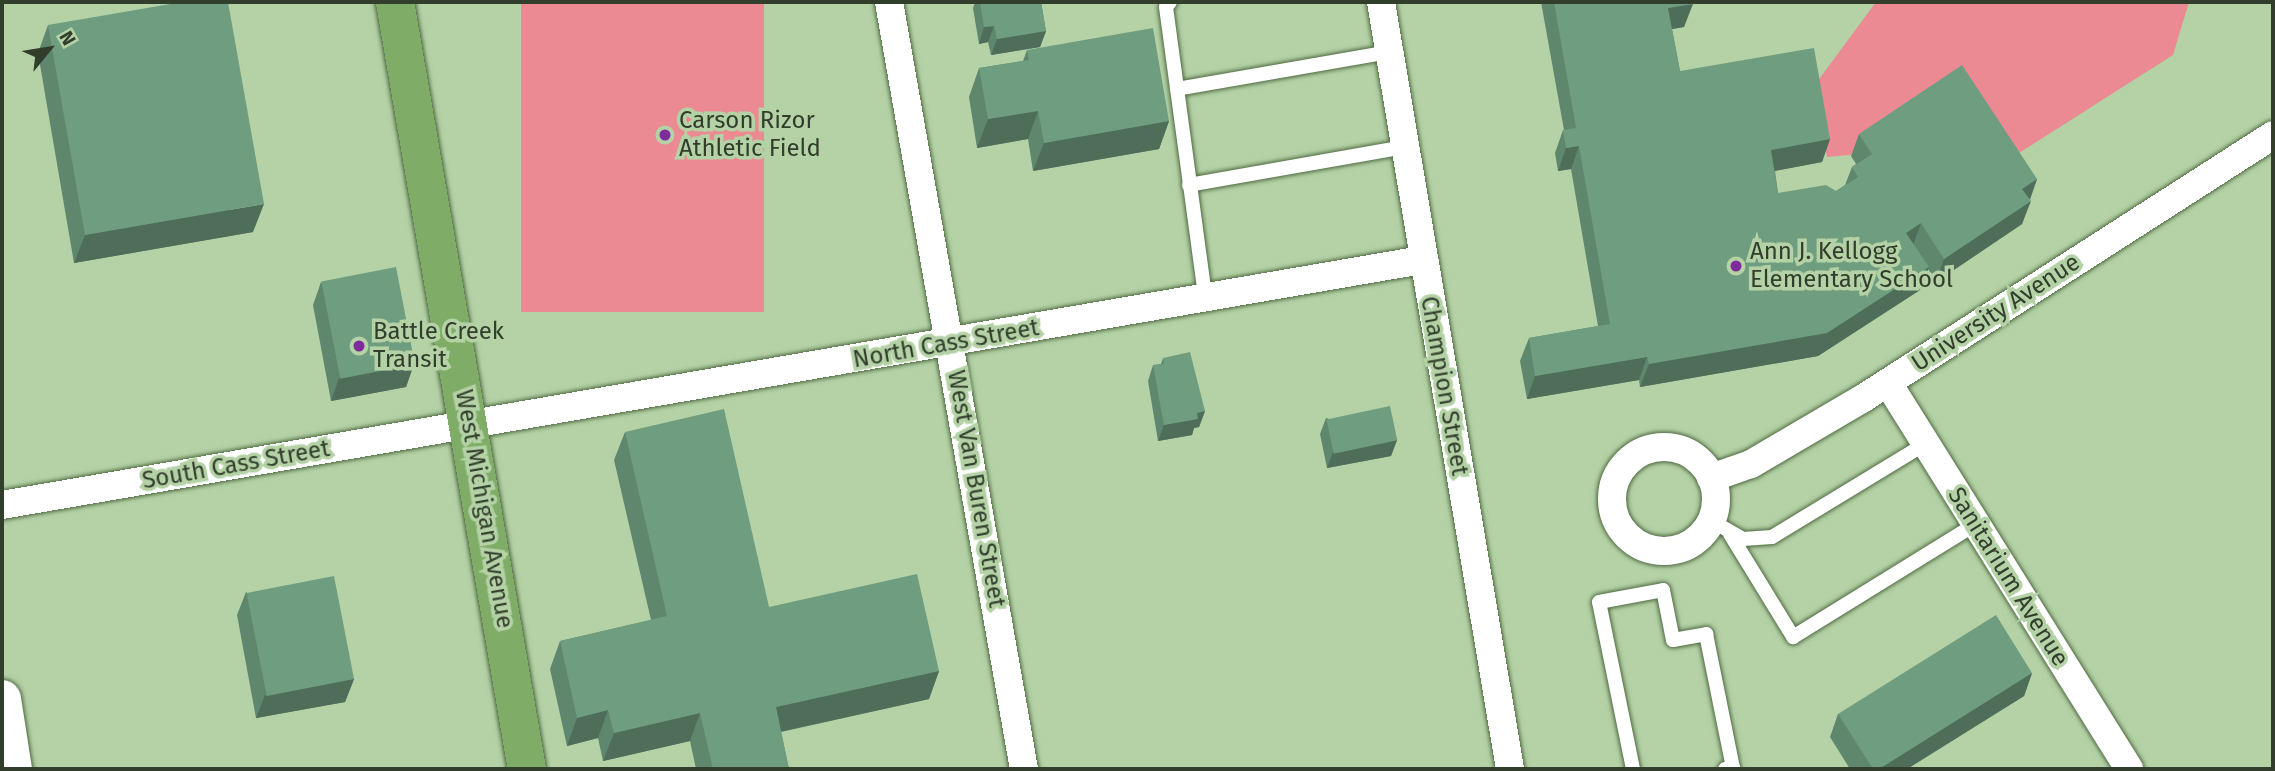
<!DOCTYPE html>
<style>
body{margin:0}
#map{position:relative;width:2275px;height:771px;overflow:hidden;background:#b4d2a6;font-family:"Fira Sans",sans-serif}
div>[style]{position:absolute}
.green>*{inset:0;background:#eb8a92;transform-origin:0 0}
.roads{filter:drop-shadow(0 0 2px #506a42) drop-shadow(0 0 2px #506a42)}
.lane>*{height:14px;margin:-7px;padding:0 7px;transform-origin:7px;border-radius:7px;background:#fff}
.street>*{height:28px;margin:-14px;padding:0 14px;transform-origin:14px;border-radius:14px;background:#fff}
.street>.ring{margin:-14px;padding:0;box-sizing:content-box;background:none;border:28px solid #fff;border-radius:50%}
.secondary>*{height:38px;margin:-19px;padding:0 19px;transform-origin:19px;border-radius:19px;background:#fff}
.highway>*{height:38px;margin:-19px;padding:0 19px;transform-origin:19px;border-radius:19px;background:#7fad67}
.wall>*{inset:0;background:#5f876d}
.shaded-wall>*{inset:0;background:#4e6e59}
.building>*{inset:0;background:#6f9d7f;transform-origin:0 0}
.dots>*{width:19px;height:19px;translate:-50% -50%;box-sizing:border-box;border:4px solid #b4d2a6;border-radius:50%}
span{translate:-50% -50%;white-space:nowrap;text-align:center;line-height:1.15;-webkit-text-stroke:7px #b4d2a6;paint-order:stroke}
.poi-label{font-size:24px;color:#323e2c}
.left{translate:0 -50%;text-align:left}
.street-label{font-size:24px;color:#323e2c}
.frame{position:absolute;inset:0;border:4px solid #323e2c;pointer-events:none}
.north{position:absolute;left:14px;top:14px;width:70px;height:70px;-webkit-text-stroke:5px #b4d2a6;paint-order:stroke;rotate:60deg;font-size:19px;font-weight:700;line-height:28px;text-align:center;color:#323e2c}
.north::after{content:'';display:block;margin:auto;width:24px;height:32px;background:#323e2c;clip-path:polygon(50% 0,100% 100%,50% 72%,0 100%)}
</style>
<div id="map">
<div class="green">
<div style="left:521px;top:2px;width:243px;height:310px"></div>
<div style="clip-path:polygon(1876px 2px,2189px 2px,2173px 55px,2005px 162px,1954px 85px,1850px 155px,1827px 157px,1814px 86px)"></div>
</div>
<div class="roads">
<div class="lane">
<div style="left:1170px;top:2px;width:6px;rotate:129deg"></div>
<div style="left:1166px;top:7px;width:292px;rotate:82.3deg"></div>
<div style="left:1177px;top:89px;width:215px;rotate:-9.9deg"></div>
<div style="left:1189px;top:185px;width:219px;rotate:-10deg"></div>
<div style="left:1712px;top:521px;width:36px;rotate:30deg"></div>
<div style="left:1743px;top:539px;width:29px;rotate:-4deg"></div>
<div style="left:1772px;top:537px;width:179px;rotate:-31.3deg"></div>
<div style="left:1730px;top:534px;width:121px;rotate:58.5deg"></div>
<div style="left:1793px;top:637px;width:213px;rotate:-31.7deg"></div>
<div style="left:1633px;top:769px;width:170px;rotate:-101.5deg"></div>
<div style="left:1599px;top:602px;width:65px;rotate:-10.6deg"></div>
<div style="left:1663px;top:590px;width:51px;rotate:78.7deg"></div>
<div style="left:1673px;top:640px;width:34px;rotate:-10deg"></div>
<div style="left:1706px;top:634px;width:137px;rotate:78.6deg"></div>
<div style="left:1733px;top:768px;width:8px;rotate:173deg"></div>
</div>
<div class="street">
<div style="left:889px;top:2px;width:779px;rotate:80.02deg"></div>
<div style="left:1381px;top:2px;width:778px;rotate:80.45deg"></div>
<div style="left:1888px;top:383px;width:455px;rotate:58deg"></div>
<div class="ring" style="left:1612px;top:447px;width:76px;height:76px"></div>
<div style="left:1711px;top:478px;width:42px;rotate:-19.3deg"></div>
<div style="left:1751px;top:464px;width:129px;rotate:-30.4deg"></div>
<div style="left:1862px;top:399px;width:488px;rotate:-32.7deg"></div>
<div style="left:2px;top:505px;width:1441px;rotate:-9.79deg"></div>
</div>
<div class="secondary">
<div style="left:2px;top:699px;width:71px;rotate:81.1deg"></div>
</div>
<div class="highway">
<div style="left:395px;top:2px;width:778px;rotate:80.24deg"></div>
</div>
</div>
<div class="wall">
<div style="clip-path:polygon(975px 2px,1041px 2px,1046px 31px,1040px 47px,991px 55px,988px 42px,979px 44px,973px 8px)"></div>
<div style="clip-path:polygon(1541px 2px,1692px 2px,1684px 27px,1672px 29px,1680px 71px,1830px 139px,1822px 162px,1775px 171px,1778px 193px,1836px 191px,1845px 185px,1852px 167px,1856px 164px,1851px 156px,1859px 134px,2037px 179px,2022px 224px,1936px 282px,1928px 269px,1920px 290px,1818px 356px,1640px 387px,1639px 380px,1527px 399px,1520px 361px,1529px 338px,1598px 326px,1571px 169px,1558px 171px,1555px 153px,1563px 130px,1564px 130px)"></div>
<div style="clip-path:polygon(48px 25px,253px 232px,74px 263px,38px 53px)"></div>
<div style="clip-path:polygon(1027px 50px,1169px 121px,1159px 149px,1033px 171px,1028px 139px,977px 148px,969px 97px,979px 68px,1023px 61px)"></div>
<div style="clip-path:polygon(321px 282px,414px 364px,406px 387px,331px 401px,313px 305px)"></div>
<div style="clip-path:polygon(1163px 358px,1205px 411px,1199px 427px,1194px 428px,1192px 435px,1158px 441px,1148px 381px,1153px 365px,1161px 364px)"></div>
<div style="clip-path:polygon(1326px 418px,1397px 440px,1391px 456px,1327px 468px,1320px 434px)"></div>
<div style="clip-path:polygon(625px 432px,769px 607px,939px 671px,929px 699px,781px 732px,789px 769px,696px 769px,690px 741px,603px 761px,598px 738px,567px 746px,550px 669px,560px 641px,651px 620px,614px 460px)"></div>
<div style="clip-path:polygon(246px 592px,354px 679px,345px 702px,256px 718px,237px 615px)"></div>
<div style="clip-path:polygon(2032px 673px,2024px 696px,1907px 769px,1850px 769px,1830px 737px,1838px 714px)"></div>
</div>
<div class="shaded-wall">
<div style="clip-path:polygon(1693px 4px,1684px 27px,1660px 31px,1668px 8px)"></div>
<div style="clip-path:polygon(994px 26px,988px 42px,979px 44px,984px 27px)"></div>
<div style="clip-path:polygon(1046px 31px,1040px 47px,991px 55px,997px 39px)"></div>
<div style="clip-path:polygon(1038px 111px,1028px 139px,977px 148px,988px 119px)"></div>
<div style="clip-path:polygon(1169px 121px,1159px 149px,1033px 171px,1044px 143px)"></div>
<div style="clip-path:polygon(1830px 139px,1822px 162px,1763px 173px,1771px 150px)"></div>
<div style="clip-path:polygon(1579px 146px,1571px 169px,1558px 171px,1566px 148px)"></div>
<div style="clip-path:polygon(2037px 179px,2029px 201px,2022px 189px)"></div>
<div style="clip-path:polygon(2031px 201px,2022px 224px,1936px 282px,1944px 259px)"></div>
<div style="clip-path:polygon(264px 204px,253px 232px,74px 263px,85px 235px)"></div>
<div style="clip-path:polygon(1921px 223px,1913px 246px,1906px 233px)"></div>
<div style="clip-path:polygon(1929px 267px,1920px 290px,1818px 356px,1640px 387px,1649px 364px)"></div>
<div style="clip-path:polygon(1647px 357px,1639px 380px,1527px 399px,1535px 376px)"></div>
<div style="clip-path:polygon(414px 364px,406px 387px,331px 401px,339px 378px)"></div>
<div style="clip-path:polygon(1205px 411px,1199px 427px,1194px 428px,1192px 435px,1158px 441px,1164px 425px,1197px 413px)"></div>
<div style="clip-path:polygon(1397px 440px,1391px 456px,1327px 468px,1333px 452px)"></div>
<div style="clip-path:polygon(939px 671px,929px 699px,765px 735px,776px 707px)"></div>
<div style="clip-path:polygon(2032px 673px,2024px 696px,1907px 769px,1879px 769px)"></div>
<div style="clip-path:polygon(354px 679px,345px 702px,256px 718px,265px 695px)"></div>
<div style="clip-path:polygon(608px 710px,598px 738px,567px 746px,577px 718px)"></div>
<div style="clip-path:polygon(700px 713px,690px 741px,603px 761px,614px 733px)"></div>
</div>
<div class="building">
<div style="clip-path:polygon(182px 2px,228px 2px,264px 204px,85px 235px,48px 25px)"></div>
<div style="clip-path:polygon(980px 2px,1041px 2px,1046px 31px,997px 39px,994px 26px,984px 27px)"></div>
<div style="clip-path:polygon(1554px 2px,1692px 2px,1693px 4px,1668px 8px,1680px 71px,1814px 48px,1830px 139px,1771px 150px,1778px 193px,1826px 185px,1836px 191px,1858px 177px,1852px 167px,1872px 154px,1859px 134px,1962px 65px,2037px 179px,2022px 189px,2031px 201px,1944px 259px,1921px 223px,1906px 233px,1929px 267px,1827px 333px,1649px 364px,1647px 357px,1535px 376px,1529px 338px,1610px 324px,1579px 146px,1566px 148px,1563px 130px,1576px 128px)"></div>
<div style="clip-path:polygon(1153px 28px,1169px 121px,1044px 143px,1038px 111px,988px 119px,979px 68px,1029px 60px,1027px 50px)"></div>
<div style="left:396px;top:267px;width:99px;height:76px;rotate:79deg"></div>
<div style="clip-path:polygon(1190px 352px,1205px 411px,1197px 413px,1198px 419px,1164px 425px,1153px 365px,1164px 364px,1163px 358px)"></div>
<div style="left:1390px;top:406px;width:35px;height:65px;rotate:78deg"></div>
<div style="clip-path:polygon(724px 409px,769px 607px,917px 574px,939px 671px,776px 707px,789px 769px,713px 769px,700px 713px,614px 733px,608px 710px,577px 718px,560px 641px,667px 616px,625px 432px)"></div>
<div style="left:334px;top:576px;width:105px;height:89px;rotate:79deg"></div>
<div style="clip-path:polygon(1996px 615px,2032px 673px,1879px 769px,1873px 769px,1838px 714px)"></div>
</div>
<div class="dots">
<div style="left:665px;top:135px;background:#7e2c9c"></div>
<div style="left:1736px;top:266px;background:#7e2c9c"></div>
<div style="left:359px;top:346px;background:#7e2c9c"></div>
</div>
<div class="poi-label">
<span class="left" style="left:679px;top:135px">Carson Rizor<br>Athletic Field</span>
<span class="left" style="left:1750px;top:266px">Ann J. Kellogg<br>Elementary School</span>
<span class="left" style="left:373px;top:346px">Battle Creek<br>Transit</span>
</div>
<div class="street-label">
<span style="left:1996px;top:313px;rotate:-33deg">University Avenue</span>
<span style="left:946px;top:344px;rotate:-10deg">North Cass Street</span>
<span style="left:1444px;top:386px;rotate:80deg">Champion Street</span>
<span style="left:236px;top:465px;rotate:-10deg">South Cass Street</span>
<span style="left:976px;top:489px;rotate:80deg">West Van Buren Street</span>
<span style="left:484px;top:509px;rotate:80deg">West Michigan Avenue</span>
<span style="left:2008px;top:577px;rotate:58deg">Sanitarium Avenue</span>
</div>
<div class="frame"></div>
<div class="north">N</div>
</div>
